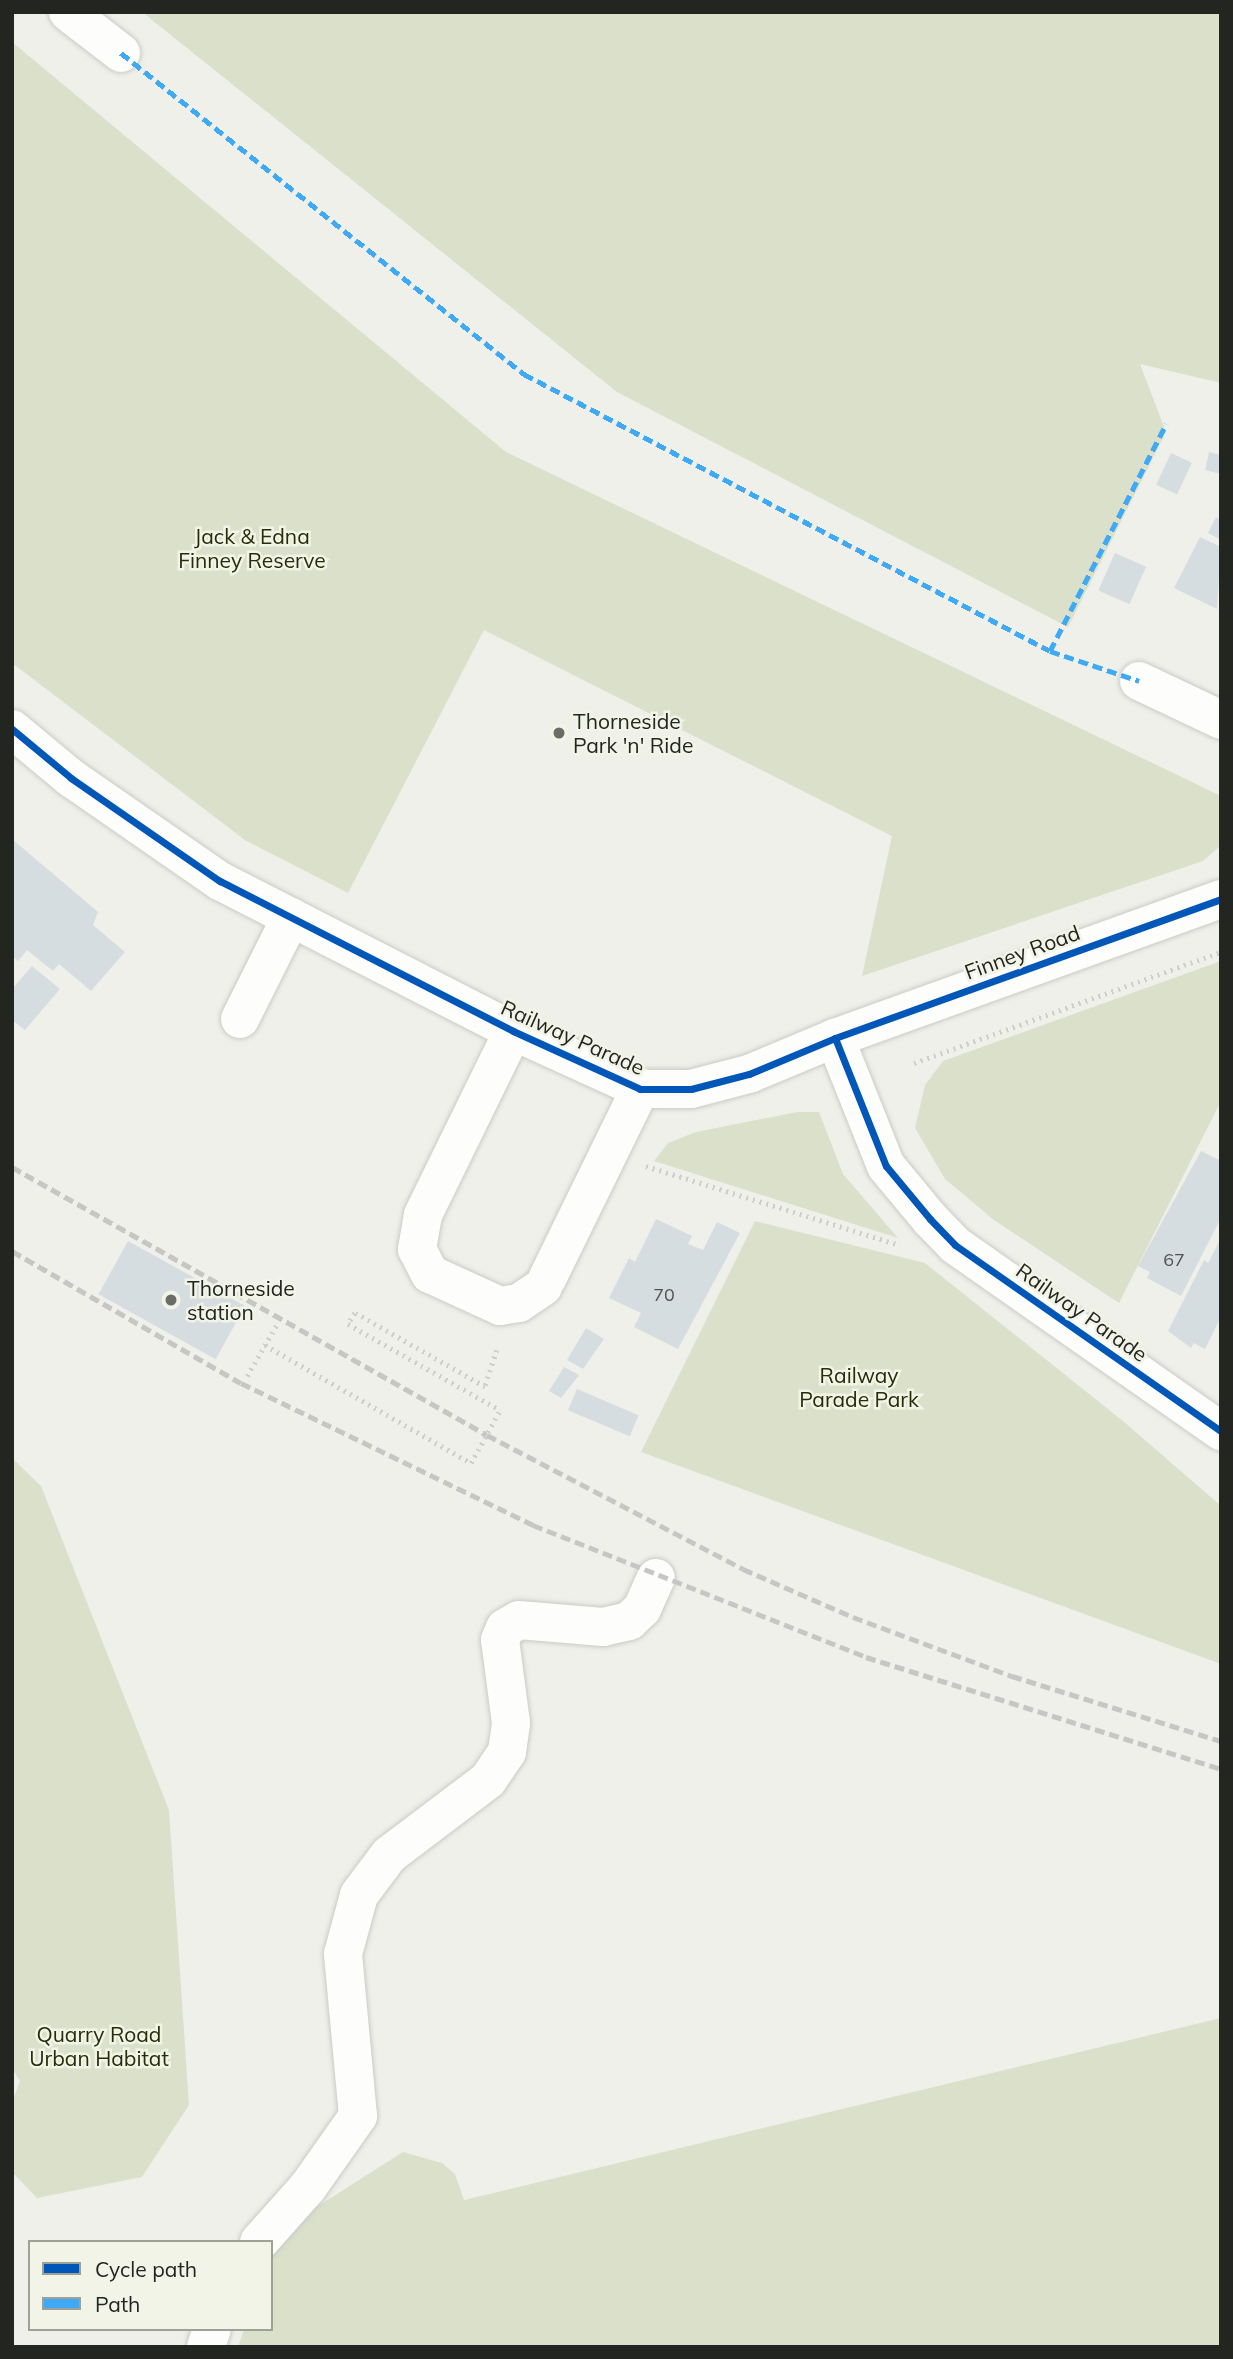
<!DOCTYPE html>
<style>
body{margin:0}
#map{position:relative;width:1233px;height:2359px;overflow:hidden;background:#eff0ea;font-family:Mulish,sans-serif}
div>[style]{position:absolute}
.green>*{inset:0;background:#dbe0cb}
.building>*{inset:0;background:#d6dde1;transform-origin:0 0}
.path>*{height:4.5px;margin-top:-2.25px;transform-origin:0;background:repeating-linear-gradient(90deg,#cecfcd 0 2px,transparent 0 7px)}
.roads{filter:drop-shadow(0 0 2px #cacbc5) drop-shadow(0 0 2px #cacbc5)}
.minor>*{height:38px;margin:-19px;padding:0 19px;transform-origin:19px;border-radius:19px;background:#fdfdfc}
.rail>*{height:5px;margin-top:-2.5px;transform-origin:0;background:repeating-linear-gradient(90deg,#c6c6c5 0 10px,transparent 0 15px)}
.path-bridge>*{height:4.5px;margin-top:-2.25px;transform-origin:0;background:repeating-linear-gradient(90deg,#cecfcd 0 2px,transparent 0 7px)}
.quiet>*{height:5px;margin-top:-2.5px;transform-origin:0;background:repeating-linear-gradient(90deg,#3fa9f5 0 10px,transparent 0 15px)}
.cycleway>*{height:7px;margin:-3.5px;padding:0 3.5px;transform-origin:3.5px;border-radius:3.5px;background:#0057b8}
.dots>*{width:19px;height:19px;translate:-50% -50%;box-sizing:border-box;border:4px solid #f1f4e6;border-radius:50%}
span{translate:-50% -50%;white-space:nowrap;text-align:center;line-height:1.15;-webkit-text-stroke:5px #f1f4e6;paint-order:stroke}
.number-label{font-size:18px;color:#505350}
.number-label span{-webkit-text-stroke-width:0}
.park-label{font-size:21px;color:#272d08}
.poi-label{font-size:21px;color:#232520}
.left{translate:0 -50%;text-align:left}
.street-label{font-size:21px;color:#232520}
.frame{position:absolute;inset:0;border:14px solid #232520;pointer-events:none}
.legend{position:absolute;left:28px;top:2240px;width:245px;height:91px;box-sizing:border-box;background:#f1f4e6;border:2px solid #9fa197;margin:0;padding:9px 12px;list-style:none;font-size:21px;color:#232520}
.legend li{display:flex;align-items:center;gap:14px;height:35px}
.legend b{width:35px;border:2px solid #9fa197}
</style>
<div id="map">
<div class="green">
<div style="clip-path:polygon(142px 12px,1221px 12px,1221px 383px,1140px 364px,1166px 432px,1068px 627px,617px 392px)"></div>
<div style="clip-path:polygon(12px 42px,506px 452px,1221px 796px,1221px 845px,1203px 861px,862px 976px,892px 836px,484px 630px,348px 893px,245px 840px,12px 663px)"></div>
<div style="clip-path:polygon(1221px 961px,1221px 1101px,1119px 1303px,994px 1220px,945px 1179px,915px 1128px,925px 1085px,943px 1061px)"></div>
<div style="clip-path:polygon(797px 1112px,819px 1112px,843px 1174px,898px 1238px,654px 1161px,668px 1143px,696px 1132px)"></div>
<div style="clip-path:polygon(755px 1221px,925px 1263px,1123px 1421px,1221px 1506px,1221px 1664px,641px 1452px)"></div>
<div style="clip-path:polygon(12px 1458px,41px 1486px,169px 1810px,189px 2105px,142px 2177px,37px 2198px,12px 2172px,12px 2102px,20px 2081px,12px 2068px)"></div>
<div style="clip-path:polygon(1221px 2018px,1221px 2347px,238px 2347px,244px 2329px,271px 2329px,271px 2249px,290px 2224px,403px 2152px,442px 2163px,455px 2174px,464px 2200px)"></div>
</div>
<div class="building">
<div style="clip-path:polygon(1209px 452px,1221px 455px,1221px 474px,1205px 470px)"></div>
<div style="left:1171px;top:453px;width:23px;height:35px;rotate:25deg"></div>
<div style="clip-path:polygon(1216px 517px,1221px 520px,1221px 540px,1208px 533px)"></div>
<div style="clip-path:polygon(1200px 537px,1221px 547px,1217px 609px,1174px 588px)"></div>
<div style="left:1115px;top:553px;width:34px;height:41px;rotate:24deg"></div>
<div style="clip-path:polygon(12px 839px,98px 912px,93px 925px,125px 952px,91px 991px,59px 964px,53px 971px,27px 950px,18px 961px,12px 956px)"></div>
<div style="clip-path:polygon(32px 966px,60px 989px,25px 1030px,12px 1020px,12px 989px)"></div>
<div style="clip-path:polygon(1201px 1151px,1221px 1161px,1221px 1218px,1181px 1296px,1147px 1278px,1150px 1272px,1138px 1266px)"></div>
<div style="clip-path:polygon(656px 1219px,692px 1236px,688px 1244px,703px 1250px,717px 1222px,740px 1233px,678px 1349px,634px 1327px,641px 1313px,609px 1298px,629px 1258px,635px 1262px)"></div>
<div style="clip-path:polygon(1221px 1238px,1221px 1317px,1205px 1349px,1194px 1343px,1191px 1348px,1168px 1331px,1204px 1260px,1208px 1263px)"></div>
<div style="left:128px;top:1241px;width:134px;height:61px;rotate:29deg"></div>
<div style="clip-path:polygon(586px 1328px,604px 1339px,583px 1369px,567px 1360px)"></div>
<div style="clip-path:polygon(564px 1367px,579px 1375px,561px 1398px,549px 1391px)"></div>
<div style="left:577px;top:1389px;width:67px;height:23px;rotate:23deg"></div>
</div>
<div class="path">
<div style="left:914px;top:1063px;width:326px;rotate:-19.9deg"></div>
<div style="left:646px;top:1166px;width:266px;rotate:17.3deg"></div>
<div style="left:265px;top:1345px;width:237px;rotate:29.8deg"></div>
<div style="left:497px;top:1350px;width:39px;rotate:108deg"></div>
<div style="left:485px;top:1387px;width:150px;rotate:-150.4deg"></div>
<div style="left:355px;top:1313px;width:13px;rotate:122deg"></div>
<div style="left:348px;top:1324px;width:175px;rotate:29.5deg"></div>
<div style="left:247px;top:1376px;width:60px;rotate:-60deg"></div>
</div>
<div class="roads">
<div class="minor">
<div style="left:68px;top:12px;width:67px;rotate:37.7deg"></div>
<div style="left:1139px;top:681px;width:91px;rotate:25.4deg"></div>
<div style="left:12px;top:729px;width:77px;rotate:39.7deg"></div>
<div style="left:71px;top:778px;width:181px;rotate:34.7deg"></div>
<div style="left:220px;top:881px;width:329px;rotate:27.1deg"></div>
<div style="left:513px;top:1031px;width:140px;rotate:24.5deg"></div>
<div style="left:640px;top:1089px;width:51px"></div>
<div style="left:691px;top:1089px;width:60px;rotate:-14.5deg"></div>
<div style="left:749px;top:1074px;width:93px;rotate:-22.7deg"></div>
<div style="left:835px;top:1038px;width:410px;rotate:-19.8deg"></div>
<div style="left:240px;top:1019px;width:114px;rotate:-63.4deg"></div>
<div style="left:513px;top:1031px;width:205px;rotate:116.1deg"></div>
<div style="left:423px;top:1215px;width:35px;rotate:100deg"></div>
<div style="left:417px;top:1249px;width:28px;rotate:63deg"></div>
<div style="left:430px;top:1274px;width:77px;rotate:24.6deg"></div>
<div style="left:500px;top:1306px;width:19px;rotate:-9deg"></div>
<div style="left:519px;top:1303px;width:29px;rotate:-34deg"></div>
<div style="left:835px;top:1038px;width:138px;rotate:68.3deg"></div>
<div style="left:886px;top:1166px;width:69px;rotate:50.3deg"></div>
<div style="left:930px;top:1219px;width:36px;rotate:46deg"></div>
<div style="left:955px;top:1245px;width:325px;rotate:35deg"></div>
<div style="left:547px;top:1279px;width:212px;rotate:-63.9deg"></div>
<div style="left:259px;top:2242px;width:74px;rotate:-48.3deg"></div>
<div style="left:308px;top:2187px;width:87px;rotate:-54.8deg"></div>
<div style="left:358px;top:2116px;width:163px;rotate:-95.3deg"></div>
<div style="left:343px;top:1954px;width:61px;rotate:-74.8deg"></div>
<div style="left:359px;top:1895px;width:50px;rotate:-53.1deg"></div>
<div style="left:389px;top:1855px;width:124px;rotate:-37.1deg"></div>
<div style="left:488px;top:1780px;width:34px;rotate:-56deg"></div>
<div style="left:507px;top:1752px;width:29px;rotate:-82deg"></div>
<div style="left:511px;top:1723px;width:84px;rotate:-97.5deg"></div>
<div style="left:500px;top:1640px;width:13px;rotate:-67deg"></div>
<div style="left:505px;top:1628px;width:16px;rotate:-30deg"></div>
<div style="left:519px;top:1620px;width:84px;rotate:4.8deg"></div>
<div style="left:603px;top:1627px;width:27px;rotate:-13deg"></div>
<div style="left:629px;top:1621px;width:18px;rotate:-43deg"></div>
<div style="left:642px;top:1609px;width:34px;rotate:-66deg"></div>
<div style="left:206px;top:2347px;width:19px;rotate:-72deg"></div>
</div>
</div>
<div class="rail">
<div style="left:12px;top:1167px;width:545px;rotate:29.43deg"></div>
<div style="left:487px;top:1435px;width:289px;rotate:27.6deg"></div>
<div style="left:743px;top:1569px;width:120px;rotate:23.6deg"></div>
<div style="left:853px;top:1617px;width:170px;rotate:20.4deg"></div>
<div style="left:1012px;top:1676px;width:219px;rotate:17.3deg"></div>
<div style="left:12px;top:1251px;width:264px;rotate:30deg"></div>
<div style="left:241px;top:1383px;width:325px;rotate:25.9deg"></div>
<div style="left:533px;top:1525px;width:358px;rotate:21.6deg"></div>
<div style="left:866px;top:1657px;width:372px;rotate:17.5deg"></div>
</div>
<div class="path-bridge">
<div style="left:471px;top:1463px;width:60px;rotate:-61.3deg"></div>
</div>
<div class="quiet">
<div style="left:121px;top:53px;width:515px;rotate:38.54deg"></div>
<div style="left:524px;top:374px;width:594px;rotate:27.77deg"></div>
<div style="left:1050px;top:651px;width:94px;rotate:18.6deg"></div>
<div style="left:1050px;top:651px;width:255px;rotate:-62.9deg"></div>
</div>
<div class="cycleway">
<div style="left:12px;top:729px;width:77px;rotate:39.7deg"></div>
<div style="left:71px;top:778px;width:181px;rotate:34.7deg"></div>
<div style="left:220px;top:881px;width:329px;rotate:27.1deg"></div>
<div style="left:513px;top:1031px;width:140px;rotate:24.5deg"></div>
<div style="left:640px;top:1089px;width:51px"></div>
<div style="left:691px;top:1089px;width:60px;rotate:-14.5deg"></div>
<div style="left:749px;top:1074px;width:93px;rotate:-22.7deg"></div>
<div style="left:835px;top:1038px;width:410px;rotate:-19.8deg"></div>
<div style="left:835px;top:1038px;width:138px;rotate:68.3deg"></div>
<div style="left:886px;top:1166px;width:69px;rotate:50.3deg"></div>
<div style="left:930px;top:1219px;width:36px;rotate:46deg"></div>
<div style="left:955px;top:1245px;width:325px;rotate:35deg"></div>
</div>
<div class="dots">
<div style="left:559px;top:733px;background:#6a6c67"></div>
<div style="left:171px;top:1300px;background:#6a6c67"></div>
</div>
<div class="number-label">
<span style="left:1174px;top:1260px">67</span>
<span style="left:664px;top:1295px">70</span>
</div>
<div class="park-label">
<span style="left:252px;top:548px">Jack &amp; Edna<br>Finney Reserve</span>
<span style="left:859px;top:1387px">Railway<br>Parade Park</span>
<span style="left:99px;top:2046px">Quarry Road<br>Urban Habitat</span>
</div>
<div class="poi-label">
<span class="left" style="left:573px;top:733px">Thorneside<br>Park 'n' Ride</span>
<span class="left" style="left:187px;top:1300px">Thorneside<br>station</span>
</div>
<div class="street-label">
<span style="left:1022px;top:952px;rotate:-20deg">Finney Road</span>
<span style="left:573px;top:1037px;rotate:24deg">Railway Parade</span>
<span style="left:1082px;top:1312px;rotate:35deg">Railway Parade</span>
</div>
<div class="frame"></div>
<ul class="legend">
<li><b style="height:9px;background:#0057b8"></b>Cycle path</li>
<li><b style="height:9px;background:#3fa9f5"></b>Path</li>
</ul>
</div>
